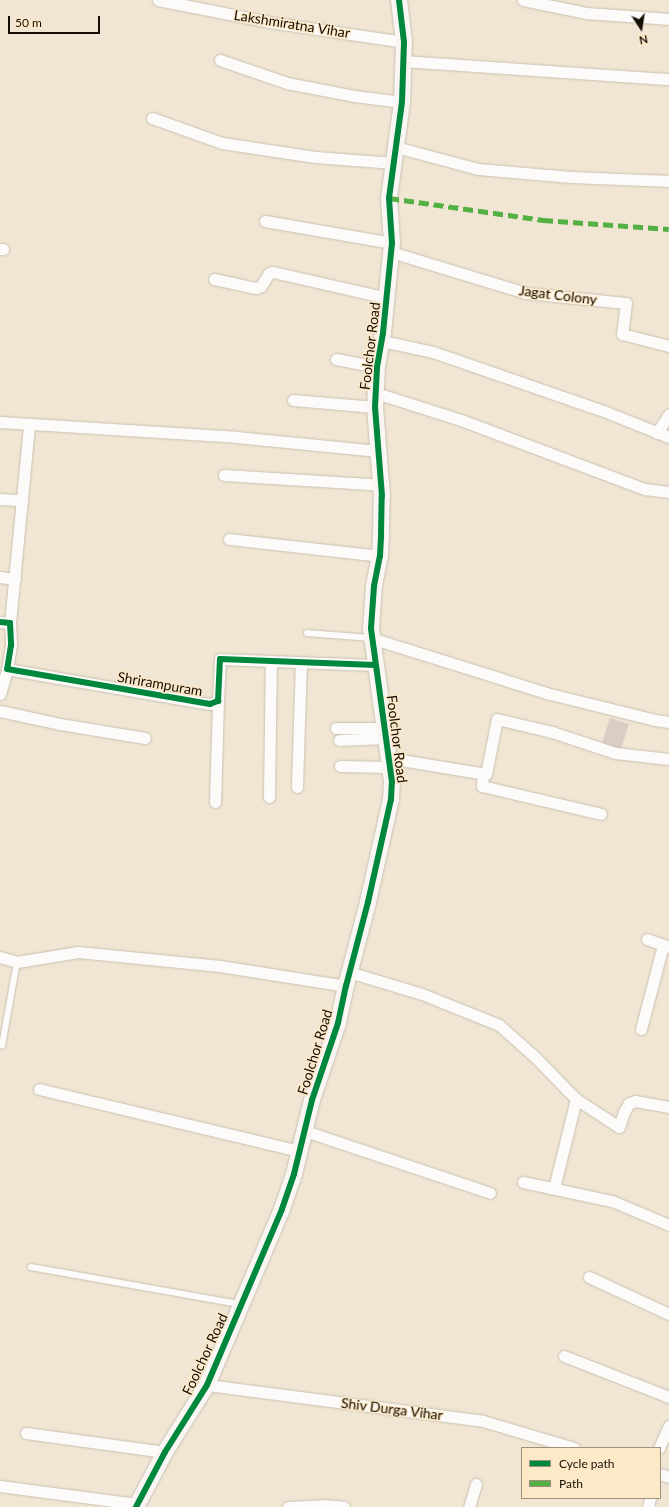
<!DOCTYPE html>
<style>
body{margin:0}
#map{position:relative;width:669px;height:1507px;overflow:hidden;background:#f1e6d4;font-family:Lato,sans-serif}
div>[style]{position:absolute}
.building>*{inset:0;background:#dacec4;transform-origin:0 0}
.roads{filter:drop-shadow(0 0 1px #c9c1b2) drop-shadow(0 0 1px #c9c1b2)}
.lane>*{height:5.5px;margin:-2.75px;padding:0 2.75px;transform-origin:2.75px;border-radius:2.75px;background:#fdfbf9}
.street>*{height:11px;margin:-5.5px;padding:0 5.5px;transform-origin:5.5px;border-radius:5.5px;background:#fdfbf9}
.secondary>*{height:16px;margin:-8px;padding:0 8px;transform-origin:8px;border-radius:8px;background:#faf6f3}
.quiet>*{height:5px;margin-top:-2.5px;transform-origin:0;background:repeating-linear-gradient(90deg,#55b044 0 10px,transparent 0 15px)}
.cycleway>*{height:6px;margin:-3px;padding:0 3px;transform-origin:3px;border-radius:3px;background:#00873e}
span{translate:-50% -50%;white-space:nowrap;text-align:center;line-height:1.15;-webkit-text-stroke:3px #fde9c8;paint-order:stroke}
.street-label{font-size:14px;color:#130d03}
.legend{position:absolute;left:521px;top:1447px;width:140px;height:52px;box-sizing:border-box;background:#fde9c8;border:1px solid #9f9179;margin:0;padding:5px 7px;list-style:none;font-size:12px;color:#130d03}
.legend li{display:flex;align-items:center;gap:8px;height:20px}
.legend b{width:20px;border:1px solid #9f9179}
.north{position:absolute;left:621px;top:8px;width:40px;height:40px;-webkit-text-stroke:3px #fde9c8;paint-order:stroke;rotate:168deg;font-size:11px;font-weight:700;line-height:16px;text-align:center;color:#130d03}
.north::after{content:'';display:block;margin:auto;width:14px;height:18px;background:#130d03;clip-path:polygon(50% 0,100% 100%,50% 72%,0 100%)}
.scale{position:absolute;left:8px;top:16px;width:92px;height:18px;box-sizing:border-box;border:2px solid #130d03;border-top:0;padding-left:5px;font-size:12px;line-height:14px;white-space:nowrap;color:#130d03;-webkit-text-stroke:3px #fde9c8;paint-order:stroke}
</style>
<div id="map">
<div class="building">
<div style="left:610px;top:718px;width:20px;height:27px;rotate:18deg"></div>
</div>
<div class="roads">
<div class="lane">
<div style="left:307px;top:633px;width:64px;rotate:4.5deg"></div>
<div style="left:2px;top:1046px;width:85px;rotate:-79.9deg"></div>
<div style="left:31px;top:1267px;width:211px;rotate:10.1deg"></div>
</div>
<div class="street">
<div style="left:158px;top:0;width:113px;rotate:11.2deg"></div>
<div style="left:269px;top:22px;width:136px;rotate:8.4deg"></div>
<div style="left:523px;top:0;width:64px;rotate:11.7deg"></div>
<div style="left:586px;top:13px;width:83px;rotate:4.1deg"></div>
<div style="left:220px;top:60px;width:71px;rotate:18.9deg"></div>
<div style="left:287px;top:83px;width:68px;rotate:11deg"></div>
<div style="left:354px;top:96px;width:48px;rotate:7.1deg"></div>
<div style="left:403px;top:61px;width:267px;rotate:3.9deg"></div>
<div style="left:152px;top:118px;width:74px;rotate:19.7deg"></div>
<div style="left:222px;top:143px;width:94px;rotate:8.6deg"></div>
<div style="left:315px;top:157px;width:79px;rotate:4.3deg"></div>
<div style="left:396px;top:147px;width:85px;rotate:15deg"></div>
<div style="left:478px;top:169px;width:93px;rotate:4.9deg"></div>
<div style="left:571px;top:177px;width:98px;rotate:2.3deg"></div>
<div style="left:265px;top:221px;width:129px;rotate:9.8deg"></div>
<div style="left:0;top:249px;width:3px"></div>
<div style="left:391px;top:252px;width:141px;rotate:16.9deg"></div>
<div style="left:526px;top:293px;width:100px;rotate:5.7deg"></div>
<div style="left:626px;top:303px;width:31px;rotate:97deg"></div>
<div style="left:622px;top:334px;width:49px;rotate:14.3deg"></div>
<div style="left:214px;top:279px;width:43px;rotate:12.1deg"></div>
<div style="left:256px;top:288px;width:5px;rotate:-22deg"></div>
<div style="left:261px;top:286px;width:15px;rotate:-58deg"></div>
<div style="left:269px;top:273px;width:4px;rotate:-14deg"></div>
<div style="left:273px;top:272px;width:117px;rotate:12.8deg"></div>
<div style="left:382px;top:341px;width:52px;rotate:12.2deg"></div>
<div style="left:433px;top:352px;width:183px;rotate:19.1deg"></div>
<div style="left:606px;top:412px;width:68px;rotate:21.6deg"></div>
<div style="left:336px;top:359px;width:42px;rotate:11deg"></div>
<div style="left:376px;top:393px;width:89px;rotate:17.6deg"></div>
<div style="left:461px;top:420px;width:197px;rotate:20.6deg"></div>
<div style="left:645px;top:489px;width:24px;rotate:7deg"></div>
<div style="left:293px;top:400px;width:82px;rotate:4.9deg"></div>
<div style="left:0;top:422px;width:236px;rotate:3.6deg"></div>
<div style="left:236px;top:437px;width:143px;rotate:5.6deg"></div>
<div style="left:657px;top:433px;width:22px;rotate:-58deg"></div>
<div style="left:224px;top:475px;width:157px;rotate:3.6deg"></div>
<div style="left:0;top:499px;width:22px;rotate:3deg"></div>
<div style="left:229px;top:539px;width:152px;rotate:6.4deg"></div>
<div style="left:0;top:577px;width:15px;rotate:8deg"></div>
<div style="left:0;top:622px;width:10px;rotate:6deg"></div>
<div style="left:10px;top:623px;width:22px;rotate:87deg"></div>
<div style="left:11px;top:645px;width:24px;rotate:99deg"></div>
<div style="left:7px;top:669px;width:206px;rotate:9.8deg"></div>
<div style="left:210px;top:704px;width:9px;rotate:-21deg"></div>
<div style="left:218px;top:701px;width:42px;rotate:-87.3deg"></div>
<div style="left:220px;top:659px;width:155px;rotate:2.2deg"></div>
<div style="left:10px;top:623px;width:199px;rotate:-84.5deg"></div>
<div style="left:371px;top:638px;width:183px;rotate:17.4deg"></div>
<div style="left:546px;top:693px;width:112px;rotate:13.9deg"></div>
<div style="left:655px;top:720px;width:14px;rotate:8deg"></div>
<div style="left:0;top:694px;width:26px;rotate:-74deg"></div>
<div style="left:0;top:711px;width:61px;rotate:12.2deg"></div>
<div style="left:60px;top:724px;width:86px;rotate:9.4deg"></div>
<div style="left:336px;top:728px;width:48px"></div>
<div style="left:339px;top:740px;width:47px;rotate:-2.4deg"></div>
<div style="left:389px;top:758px;width:98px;rotate:9.4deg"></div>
<div style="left:486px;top:774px;width:56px;rotate:-78.7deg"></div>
<div style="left:497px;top:719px;width:57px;rotate:13.3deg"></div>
<div style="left:552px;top:732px;width:66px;rotate:18.4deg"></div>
<div style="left:615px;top:753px;width:54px;rotate:6.3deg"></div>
<div style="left:340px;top:766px;width:50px;rotate:1.1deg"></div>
<div style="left:483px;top:774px;width:12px;rotate:95deg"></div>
<div style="left:482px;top:786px;width:122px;rotate:13.2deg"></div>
<div style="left:297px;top:787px;width:124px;rotate:-88.2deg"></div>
<div style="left:269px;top:797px;width:136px;rotate:-89.2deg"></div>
<div style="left:215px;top:802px;width:101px;rotate:-88.3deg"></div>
<div style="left:647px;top:939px;width:23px;rotate:20deg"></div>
<div style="left:0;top:957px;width:18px;rotate:16deg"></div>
<div style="left:17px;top:962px;width:62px;rotate:-9.3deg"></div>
<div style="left:78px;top:952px;width:143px;rotate:5.6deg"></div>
<div style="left:220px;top:966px;width:128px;rotate:9deg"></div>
<div style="left:349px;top:972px;width:76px;rotate:16.8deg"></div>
<div style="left:422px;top:994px;width:83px;rotate:21.9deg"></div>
<div style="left:499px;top:1025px;width:48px;rotate:41.6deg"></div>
<div style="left:535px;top:1057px;width:59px;rotate:45.7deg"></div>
<div style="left:576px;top:1099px;width:51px;rotate:33.1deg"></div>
<div style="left:619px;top:1127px;width:16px;rotate:-72deg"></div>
<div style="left:624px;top:1112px;width:10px;rotate:-61deg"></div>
<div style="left:629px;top:1103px;width:6px;rotate:-18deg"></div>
<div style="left:635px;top:1101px;width:35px;rotate:10deg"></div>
<div style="left:641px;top:1029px;width:87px;rotate:-75.3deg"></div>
<div style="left:39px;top:1089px;width:268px;rotate:13.4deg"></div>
<div style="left:305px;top:1131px;width:195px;rotate:18.5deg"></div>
<div style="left:523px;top:1182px;width:91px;rotate:12.1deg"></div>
<div style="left:612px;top:1201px;width:62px;rotate:22.8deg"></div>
<div style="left:554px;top:1188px;width:92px;rotate:-76.1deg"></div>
<div style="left:589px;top:1277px;width:88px;rotate:24.8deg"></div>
<div style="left:564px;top:1356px;width:113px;rotate:21.3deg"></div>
<div style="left:207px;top:1385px;width:278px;rotate:7.4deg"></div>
<div style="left:483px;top:1421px;width:95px;rotate:16.5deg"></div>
<div style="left:26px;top:1433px;width:140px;rotate:7.8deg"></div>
<div style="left:659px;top:1448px;width:24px;rotate:-66deg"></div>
<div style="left:660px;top:1474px;width:9px;rotate:18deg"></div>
<div style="left:0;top:1486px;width:138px;rotate:7.5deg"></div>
<div style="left:288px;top:1507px;width:35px;rotate:-3deg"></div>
<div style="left:323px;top:1505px;width:21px;rotate:5deg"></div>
<div style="left:469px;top:1507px;width:24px;rotate:-73deg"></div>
<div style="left:648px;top:1507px;width:9px;rotate:-77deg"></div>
</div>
<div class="secondary">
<div style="left:136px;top:1507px;width:62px;rotate:-62.2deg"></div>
<div style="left:165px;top:1452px;width:79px;rotate:-57.9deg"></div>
<div style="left:207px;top:1385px;width:191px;rotate:-66.9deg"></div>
<div style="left:282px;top:1209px;width:37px;rotate:-71deg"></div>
<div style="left:294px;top:1174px;width:76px;rotate:-76.3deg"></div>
<div style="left:312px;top:1100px;width:81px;rotate:-71.3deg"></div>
<div style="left:338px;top:1023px;width:38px;rotate:-78deg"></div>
<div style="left:346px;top:986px;width:87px;rotate:-75.3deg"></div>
<div style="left:368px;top:902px;width:106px;rotate:-77.4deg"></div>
<div style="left:391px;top:799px;width:17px;rotate:-87deg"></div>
<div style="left:392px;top:782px;width:155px;rotate:-97.8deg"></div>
<div style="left:371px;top:628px;width:42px;rotate:-85.9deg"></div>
<div style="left:374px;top:586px;width:31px;rotate:-79deg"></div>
<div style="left:380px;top:556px;width:21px;rotate:-87deg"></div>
<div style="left:381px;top:535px;width:39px;rotate:-89deg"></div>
<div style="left:382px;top:496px;width:89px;rotate:-94.5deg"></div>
<div style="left:375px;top:407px;width:40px;rotate:-87.1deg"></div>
<div style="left:377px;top:367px;width:35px;rotate:-80deg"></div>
<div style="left:383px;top:333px;width:90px;rotate:-84.3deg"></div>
<div style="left:392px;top:243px;width:45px;rotate:-93.8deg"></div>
<div style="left:389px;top:198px;width:97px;rotate:-82.3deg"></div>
<div style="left:402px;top:102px;width:60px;rotate:-88.1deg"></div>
<div style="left:404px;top:42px;width:42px;rotate:-96.8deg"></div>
</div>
</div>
<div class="quiet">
<div style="left:389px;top:198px;width:156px;rotate:8.1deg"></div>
<div style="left:543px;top:220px;width:126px;rotate:4.1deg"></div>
</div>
<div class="cycleway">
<div style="left:0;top:622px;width:10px;rotate:6deg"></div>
<div style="left:10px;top:623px;width:22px;rotate:87deg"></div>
<div style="left:11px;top:645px;width:24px;rotate:99deg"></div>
<div style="left:7px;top:669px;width:206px;rotate:9.8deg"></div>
<div style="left:210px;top:704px;width:9px;rotate:-21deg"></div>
<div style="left:218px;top:701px;width:42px;rotate:-87.3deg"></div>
<div style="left:220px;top:659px;width:155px;rotate:2.2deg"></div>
<div style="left:136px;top:1507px;width:62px;rotate:-62.2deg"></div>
<div style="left:165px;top:1452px;width:79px;rotate:-57.9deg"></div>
<div style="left:207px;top:1385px;width:191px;rotate:-66.9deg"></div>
<div style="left:282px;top:1209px;width:37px;rotate:-71deg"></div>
<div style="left:294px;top:1174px;width:76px;rotate:-76.3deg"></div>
<div style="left:312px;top:1100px;width:81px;rotate:-71.3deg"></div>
<div style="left:338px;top:1023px;width:38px;rotate:-78deg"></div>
<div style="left:346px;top:986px;width:87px;rotate:-75.3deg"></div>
<div style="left:368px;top:902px;width:106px;rotate:-77.4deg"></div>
<div style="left:391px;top:799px;width:17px;rotate:-87deg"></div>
<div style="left:392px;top:782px;width:155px;rotate:-97.8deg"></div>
<div style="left:371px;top:628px;width:42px;rotate:-85.9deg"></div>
<div style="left:374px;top:586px;width:31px;rotate:-79deg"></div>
<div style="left:380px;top:556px;width:21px;rotate:-87deg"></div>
<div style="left:381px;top:535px;width:39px;rotate:-89deg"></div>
<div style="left:382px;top:496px;width:89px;rotate:-94.5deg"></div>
<div style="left:375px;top:407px;width:40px;rotate:-87.1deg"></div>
<div style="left:377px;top:367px;width:35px;rotate:-80deg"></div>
<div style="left:383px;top:333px;width:90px;rotate:-84.3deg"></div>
<div style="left:392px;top:243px;width:45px;rotate:-93.8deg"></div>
<div style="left:389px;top:198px;width:97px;rotate:-82.3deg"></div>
<div style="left:402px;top:102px;width:60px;rotate:-88.1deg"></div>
<div style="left:404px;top:42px;width:42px;rotate:-96.8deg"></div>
</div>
<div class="street-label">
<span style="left:292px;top:24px;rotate:9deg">Lakshmiratna Vihar</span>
<span style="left:558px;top:295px;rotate:7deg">Jagat Colony</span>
<span style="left:370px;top:346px;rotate:-83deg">Foolchor Road</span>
<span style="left:160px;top:684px;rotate:10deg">Shrirampuram</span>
<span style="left:397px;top:739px;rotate:83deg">Foolchor Road</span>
<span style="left:315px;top:1052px;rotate:-73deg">Foolchor Road</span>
<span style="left:205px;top:1354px;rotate:-65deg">Foolchor Road</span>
<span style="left:392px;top:1409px;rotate:7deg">Shiv Durga Vihar</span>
</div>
<ul class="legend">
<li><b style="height:5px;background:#00873e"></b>Cycle path</li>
<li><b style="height:5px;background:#55b044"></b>Path</li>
</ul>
<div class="north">N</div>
<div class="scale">50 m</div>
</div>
